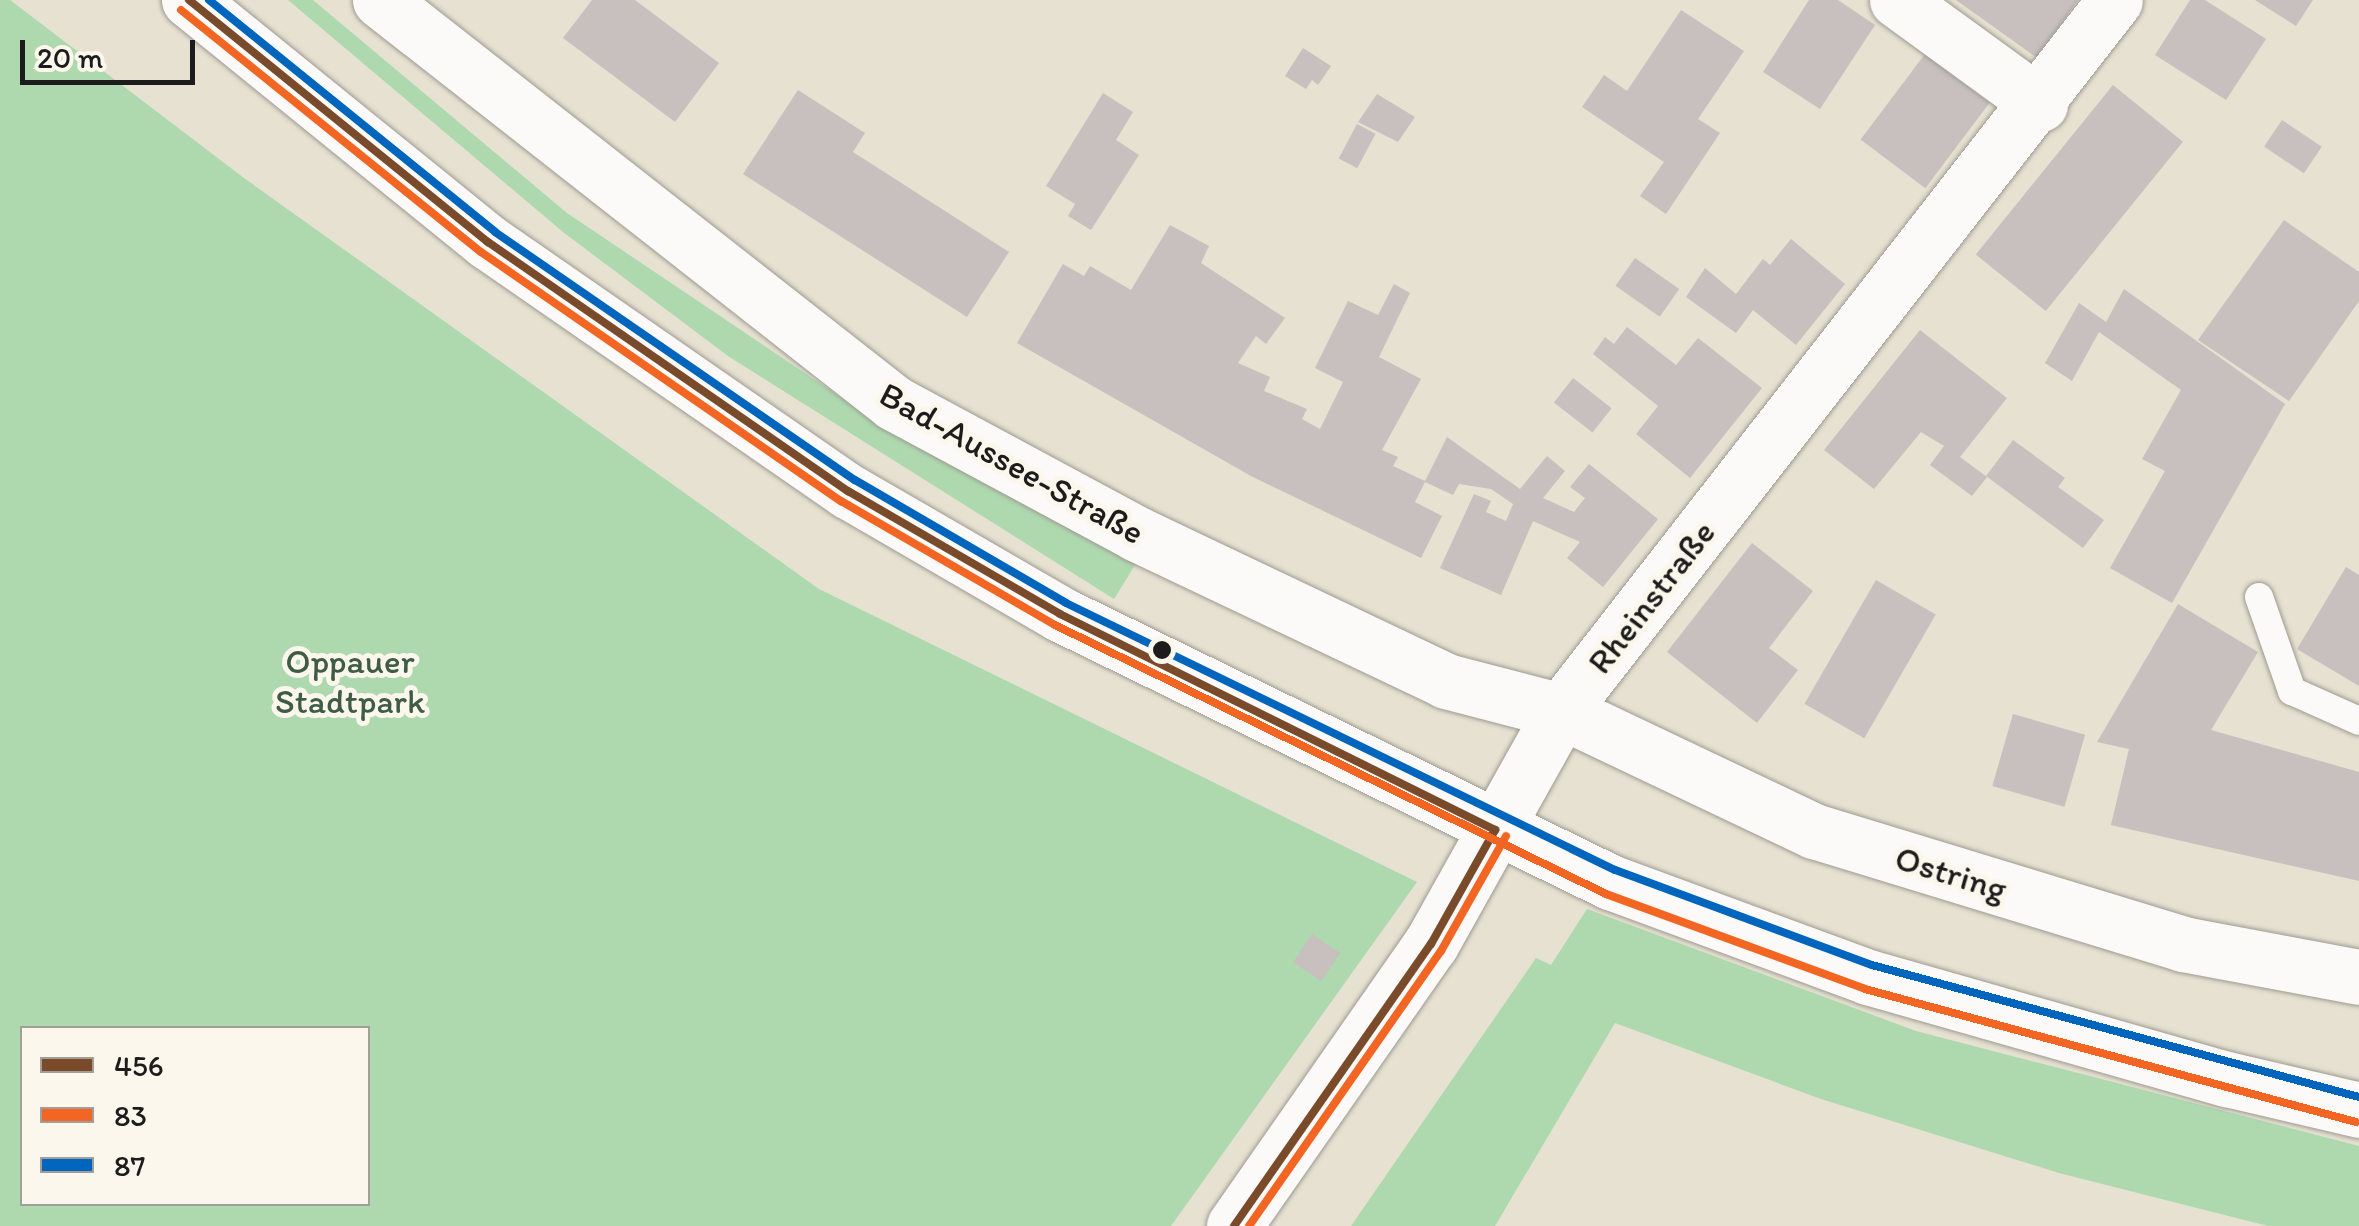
<!DOCTYPE html>
<meta charset="utf-8">
<style>
body{margin:0}
#map{position:relative;width:2359px;height:1226px;overflow:hidden;background:#e6e1d1;font-family:Itim,sans-serif}
div>[style]{position:absolute}
.green>*{inset:0;background:#aed9af}
.building>*{inset:0;background:#c8bfbf;transform-origin:0 0}
.roads{filter:drop-shadow(0 0 2px #9d9a91) drop-shadow(0 0 2px #9d9a91)}
.service>*{height:28px;margin:-14px;padding:0 14px;transform-origin:14px;border-radius:14px;background:#fbfaf8}
.minor>*{height:55px;margin:-27.5px;padding:0 27.5px;transform-origin:27.5px;border-radius:27.5px;background:#fbfaf8}
.tertiary>*{height:55px;margin:-27.5px;padding:0 27.5px;transform-origin:27.5px;border-radius:27.5px;background:#fbfaf8}
.bus-1>*{height:8px;margin:-4px;padding:0 4px;transform-origin:4px;border-radius:4px;background:#7a4b2a}
.bus-2>*{height:8px;margin:-4px;padding:0 4px;transform-origin:4px;border-radius:4px;background:#f26522}
.bus-3>*{height:8px;margin:-4px;padding:0 4px;transform-origin:4px;border-radius:4px;background:#0065bd}
.dots>*{width:28px;height:28px;translate:-50% -50%;box-sizing:border-box;border:5px solid #fbf7ec;border-radius:50%}
span{translate:-50% -50%;white-space:nowrap;text-align:center;line-height:1.15;-webkit-text-stroke:10px #fbf7ec;paint-order:stroke}
.street-label{font-size:35px;color:#1c1c1c}
.park-label{font-size:35px;color:#3f5c46}
.legend{position:absolute;left:20px;top:1026px;width:350px;height:180px;box-sizing:border-box;background:#fbf7ec;border:2px solid #a29f99;margin:0;padding:12px 18px;list-style:none;font-size:30px;color:#1c1c1c}
.legend li{display:flex;align-items:center;gap:20px;height:50px}
.legend b{width:50px;border:2px solid #a29f99}
.scale{position:absolute;left:20px;top:40px;width:175px;height:45px;box-sizing:border-box;border:5px solid #1c1c1c;border-top:0;padding-left:12px;font-size:30px;line-height:35px;white-space:nowrap;color:#1c1c1c;-webkit-text-stroke:8px #fbf7ec;paint-order:stroke}
</style>
<div id="map">
<div class="green">
<div style="clip-path:polygon(evenodd,0 0,10px 0,244px 178px,819px 589px,1417px 882px,1171px 1226px,0 1226px,0 0,22px 1028px,368px 1028px,368px 1204px,22px 1204px,22px 1028px)"></div>
<div style="clip-path:polygon(288px 0,313px 0,567px 213px,894px 433px,1140px 557px,1114px 599px,728px 356px,563px 232px)"></div>
<div style="clip-path:polygon(1587px 909px,1916px 1031px,2359px 1146px,2359px 1226px,2268px 1226px,2059px 1173px,1821px 1099px,1615px 1023px,1495px 1226px,1351px 1226px,1536px 958px,1551px 965px)"></div>
</div>
<div class="building">
<div style="clip-path:polygon(592px 0,635px 0,719px 63px,675px 122px,563px 38px)"></div>
<div style="clip-path:polygon(1809px 0,1838px 0,1875px 25px,1820px 109px,1763px 72px)"></div>
<div style="clip-path:polygon(1956px 0,2078px 0,2037px 58px)"></div>
<div style="clip-path:polygon(2190px 0,2205px 0,2266px 39px,2226px 100px,2155px 55px)"></div>
<div style="clip-path:polygon(2255px 0,2313px 0,2296px 26px)"></div>
<div style="clip-path:polygon(1681px 10px,1744px 51px,1698px 119px,1720px 133px,1666px 214px,1640px 196px,1664px 162px,1582px 107px,1604px 75px,1627px 91px)"></div>
<div style="clip-path:polygon(1303px 48px,1331px 66px,1318px 85px,1312px 80px,1306px 89px,1285px 76px)"></div>
<div style="left:1925px;top:54px;width:81px;height:107px;rotate:37deg"></div>
<div style="left:2113px;top:85px;width:90px;height:218px;rotate:39deg"></div>
<div style="clip-path:polygon(798px 90px,865px 133px,853px 152px,1009px 252px,967px 317px,743px 174px)"></div>
<div style="clip-path:polygon(1103px 93px,1133px 112px,1116px 140px,1139px 155px,1091px 230px,1068px 216px,1075px 204px,1046px 186px)"></div>
<div style="clip-path:polygon(1377px 94px,1415px 117px,1398px 142px,1358px 122px)"></div>
<div style="left:2282px;top:120px;width:48px;height:32px;rotate:34deg"></div>
<div style="left:1357px;top:124px;width:21px;height:39px;rotate:28deg"></div>
<div style="clip-path:polygon(2284px 220px,2359px 272px,2359px 301px,2289px 401px,2198px 340px)"></div>
<div style="clip-path:polygon(1170px 225px,1209px 246px,1201px 263px,1285px 318px,1266px 344px,1256px 336px,1238px 363px,1270px 377px,1264px 391px,1307px 409px,1302px 419px,1320px 429px,1343px 382px,1315px 368px,1348px 301px,1378px 315px,1394px 284px,1410px 293px,1379px 357px,1421px 379px,1382px 450px,1398px 457px,1393px 466px,1425px 481px,1447px 437px,1520px 489px,1547px 456px,1565px 471px,1543px 498px,1574px 512px,1585px 498px,1570px 487px,1589px 464px,1658px 519px,1603px 587px,1567px 558px,1580px 542px,1533px 521px,1501px 595px,1440px 568px,1474px 494px,1491px 501px,1486px 512px,1506px 521px,1513px 504px,1491px 489px,1459px 484px,1453px 495px,1425px 482px,1415px 502px,1442px 516px,1421px 558px,1251px 476px,1017px 343px,1063px 264px,1084px 276px,1090px 266px,1131px 290px)"></div>
<div style="clip-path:polygon(1791px 239px,1845px 284px,1796px 345px,1753px 310px,1736px 333px,1686px 297px,1705px 268px,1736px 294px,1763px 259px,1770px 265px)"></div>
<div style="left:1635px;top:258px;width:54px;height:34px;rotate:35deg"></div>
<div style="clip-path:polygon(2124px 289px,2285px 404px,2172px 603px,2110px 568px,2165px 471px,2142px 459px,2181px 390px,2099px 332px,2072px 381px,2045px 363px,2079px 303px,2106px 322px)"></div>
<div style="clip-path:polygon(1627px 327px,1676px 365px,1698px 338px,1762px 388px,1690px 478px,1636px 434px,1658px 406px,1593px 354px,1605px 337px,1614px 344px)"></div>
<div style="clip-path:polygon(1920px 330px,2007px 398px,1960px 457px,1987px 477px,1972px 496px,1930px 465px,1944px 446px,1921px 432px,1874px 489px,1824px 450px)"></div>
<div style="left:1573px;top:378px;width:49px;height:31px;rotate:38deg"></div>
<div style="clip-path:polygon(2013px 440px,2065px 478px,2058px 487px,2104px 520px,2083px 548px,1986px 476px)"></div>
<div style="clip-path:polygon(1752px 543px,1813px 591px,1769px 648px,1798px 670px,1757px 723px,1667px 652px)"></div>
<div style="clip-path:polygon(2346px 567px,2359px 575px,2359px 686px,2297px 649px)"></div>
<div style="left:1876px;top:580px;width:69px;height:143px;rotate:30deg"></div>
<div style="clip-path:polygon(2178px 604px,2258px 652px,2211px 730px,2359px 772px,2359px 881px,2111px 825px,2129px 749px,2097px 742px)"></div>
<div style="left:2013px;top:714px;width:75px;height:75px;rotate:16deg"></div>
<div style="left:1312px;top:934px;width:34px;height:34px;rotate:34deg"></div>
</div>
<div class="roads">
<div class="service">
<div style="left:2259px;top:597px;width:100px;rotate:70.7deg"></div>
<div style="left:2292px;top:691px;width:73px;rotate:24.1deg"></div>
</div>
<div class="minor">
<div style="left:380px;top:0;width:653px;rotate:38.1deg"></div>
<div style="left:894px;top:403px;width:276px;rotate:28.3deg"></div>
<div style="left:1137px;top:534px;width:342px;rotate:25.4deg"></div>
<div style="left:1446px;top:681px;width:119px;rotate:14.6deg"></div>
<div style="left:1561px;top:711px;width:280px;rotate:25.4deg"></div>
<div style="left:1814px;top:831px;width:386px;rotate:17deg"></div>
<div style="left:2183px;top:944px;width:179px;rotate:10.6deg"></div>
<div style="left:1897px;top:0;width:177px;rotate:36deg"></div>
<div style="left:1234px;top:1226px;width:344px;rotate:-55.1deg"></div>
<div style="left:1431px;top:944px;width:267px;rotate:-60.8deg"></div>
<div style="left:1561px;top:711px;width:901px;rotate:-52.07deg"></div>
</div>
<div class="tertiary">
<div style="left:189px;top:0;width:385px;rotate:39deg"></div>
<div style="left:488px;top:242px;width:438px;rotate:34.7deg"></div>
<div style="left:848px;top:491px;width:245px;rotate:30.1deg"></div>
<div style="left:1060px;top:614px;width:612px;rotate:25.98deg"></div>
<div style="left:1610px;top:882px;width:275px;rotate:20.2deg"></div>
<div style="left:1868px;top:977px;width:373px;rotate:15.9deg"></div>
<div style="left:2227px;top:1079px;width:136px;rotate:13.2deg"></div>
</div>
</div>
<div class="bus-1">
<div style="left:189px;top:0;width:385px;rotate:39deg"></div>
<div style="left:488px;top:242px;width:438px;rotate:34.7deg"></div>
<div style="left:848px;top:491px;width:245px;rotate:30.1deg"></div>
<div style="left:1060px;top:614px;width:486px;rotate:26.4deg"></div>
<div style="left:1234px;top:1226px;width:344px;rotate:-55.1deg"></div>
<div style="left:1431px;top:944px;width:131px;rotate:-60.7deg"></div>
</div>
<div class="bus-2">
<div style="left:181px;top:10px;width:385px;rotate:38.9deg"></div>
<div style="left:481px;top:252px;width:438px;rotate:34.7deg"></div>
<div style="left:841px;top:501px;width:247px;rotate:30.1deg"></div>
<div style="left:1055px;top:625px;width:613px;rotate:26.02deg"></div>
<div style="left:1606px;top:894px;width:276px;rotate:20.1deg"></div>
<div style="left:1865px;top:989px;width:509px;rotate:15.16deg"></div>
<div style="left:1249px;top:1226px;width:335px;rotate:-55.1deg"></div>
<div style="left:1441px;top:951px;width:132px;rotate:-60.5deg"></div>
</div>
<div class="bus-3">
<div style="left:209px;top:0;width:368px;rotate:39deg"></div>
<div style="left:495px;top:232px;width:437px;rotate:34.6deg"></div>
<div style="left:855px;top:480px;width:244px;rotate:30.2deg"></div>
<div style="left:1066px;top:603px;width:610px;rotate:25.94deg"></div>
<div style="left:1615px;top:870px;width:274px;rotate:20.3deg"></div>
<div style="left:1872px;top:965px;width:505px;rotate:15.17deg"></div>
</div>
<div class="dots">
<div style="left:1162px;top:650px;background:#1c1c1c"></div>
</div>
<div class="street-label">
<span style="left:1012px;top:463px;rotate:29deg">Bad-Aussee-Straße</span>
<span style="left:1651px;top:597px;rotate:-52deg">Rheinstraße</span>
<span style="left:1951px;top:873px;rotate:17deg">Ostring</span>
</div>
<div class="park-label">
<span style="left:350px;top:681px">Oppauer<br>Stadtpark</span>
</div>
<ul class="legend">
<li><b style="height:12px;background:#7a4b2a"></b>456</li>
<li><b style="height:12px;background:#f26522"></b>83</li>
<li><b style="height:12px;background:#0065bd"></b>87</li>
</ul>
<div class="scale">20 m</div>
</div>
